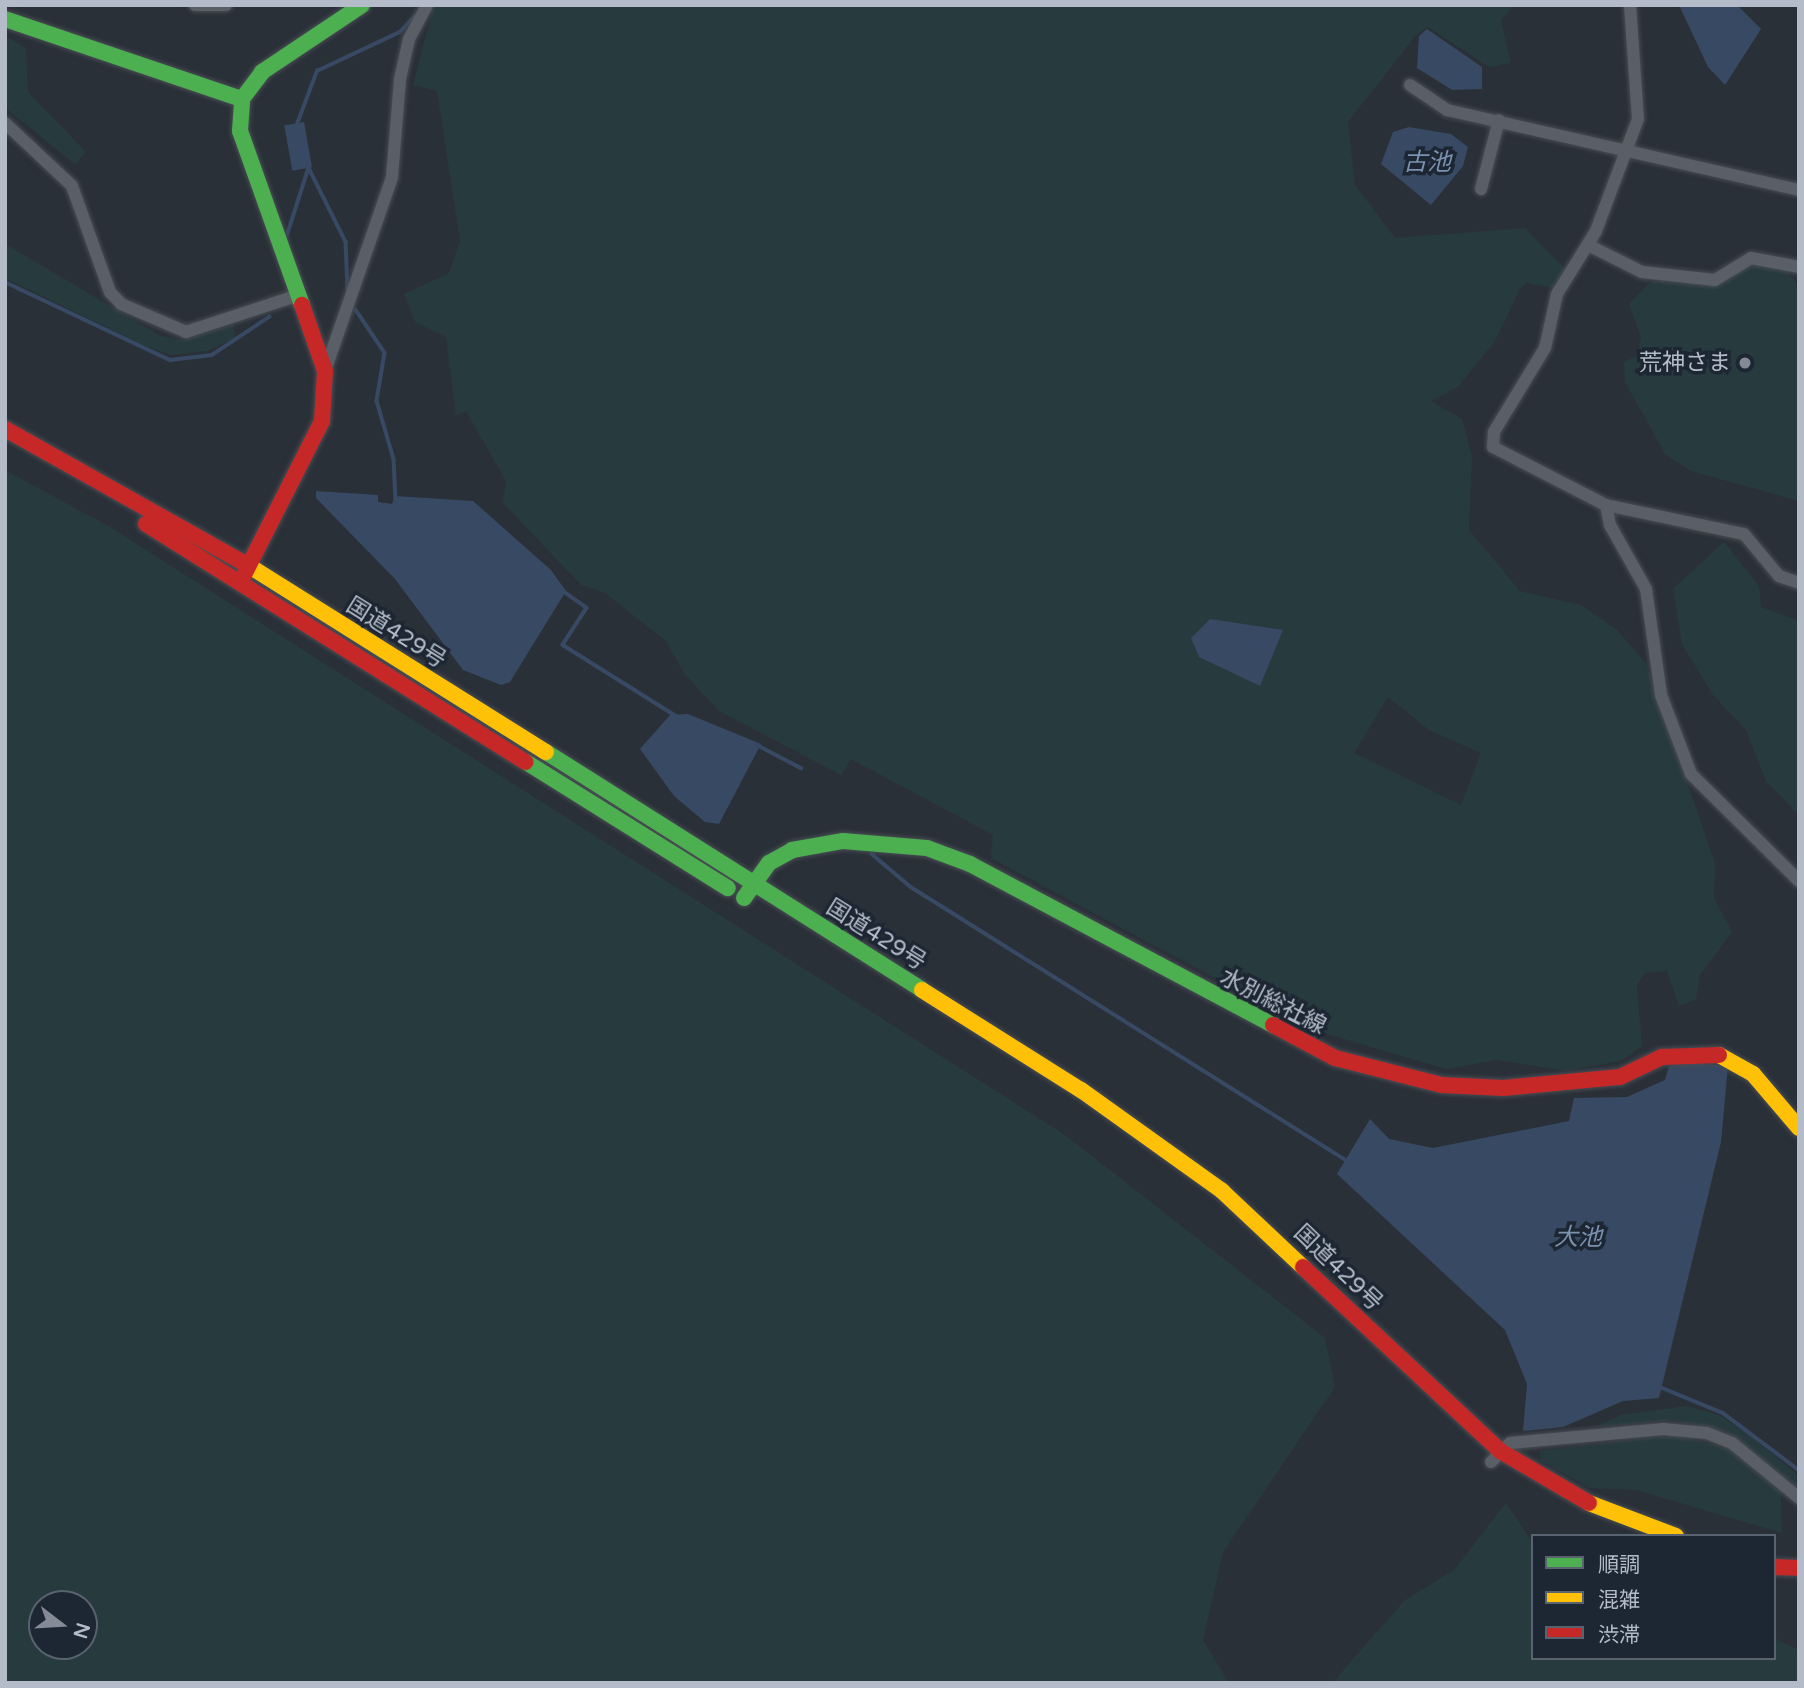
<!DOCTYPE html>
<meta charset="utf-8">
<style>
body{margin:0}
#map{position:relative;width:1804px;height:1688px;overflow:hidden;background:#2a3038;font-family:"Varela Round","Noto Sans JP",sans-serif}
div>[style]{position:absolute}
.green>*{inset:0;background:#273a3e}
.water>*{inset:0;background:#384963;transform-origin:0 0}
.stream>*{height:3.5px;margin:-1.75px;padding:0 1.75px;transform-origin:1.75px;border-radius:1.75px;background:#384963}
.roads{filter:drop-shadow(0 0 2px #484c53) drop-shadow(0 0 2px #484c53)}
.street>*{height:12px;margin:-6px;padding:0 6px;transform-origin:6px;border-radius:6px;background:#5a5e66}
.fast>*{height:16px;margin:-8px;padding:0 8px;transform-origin:8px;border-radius:8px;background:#4caf50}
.slow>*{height:16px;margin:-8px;padding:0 8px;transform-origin:8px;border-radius:8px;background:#ffc107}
.jam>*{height:16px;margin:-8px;padding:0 8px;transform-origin:8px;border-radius:8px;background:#c62828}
.dots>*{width:19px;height:19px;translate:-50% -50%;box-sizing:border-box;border:4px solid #1d2633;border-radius:50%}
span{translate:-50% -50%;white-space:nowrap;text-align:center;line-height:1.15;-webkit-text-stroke:7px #1d2633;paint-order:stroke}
.poi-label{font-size:23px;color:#b4bcc9}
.right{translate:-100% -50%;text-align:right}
.street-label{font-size:23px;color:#b4bcc9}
.water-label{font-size:24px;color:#7c92b1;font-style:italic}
.frame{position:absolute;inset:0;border:7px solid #b4bcc9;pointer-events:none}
.legend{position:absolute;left:1531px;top:1534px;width:245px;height:126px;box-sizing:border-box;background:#1d2633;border:2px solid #59626f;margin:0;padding:9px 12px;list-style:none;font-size:21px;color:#b4bcc9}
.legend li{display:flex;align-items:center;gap:14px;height:35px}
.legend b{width:35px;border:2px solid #59626f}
.north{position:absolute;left:28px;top:1590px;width:70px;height:70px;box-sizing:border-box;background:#1d2633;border:2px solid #59626f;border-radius:50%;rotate:107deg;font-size:19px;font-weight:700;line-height:28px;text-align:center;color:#b4bcc9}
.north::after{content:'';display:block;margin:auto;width:24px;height:32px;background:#848b96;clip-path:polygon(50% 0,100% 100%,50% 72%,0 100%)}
</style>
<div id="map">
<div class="green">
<div style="clip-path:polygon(evenodd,434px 5px,1514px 5px,1501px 21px,1511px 63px,1489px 67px,1428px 27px,1416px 35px,1348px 122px,1355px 185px,1395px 238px,1525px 228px,1565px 269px,1553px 288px,1527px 283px,1520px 289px,1495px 341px,1458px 387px,1431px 401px,1462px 419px,1472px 456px,1469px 530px,1520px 591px,1581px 605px,1616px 629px,1646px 663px,1715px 863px,1714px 898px,1732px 932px,1700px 975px,1696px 999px,1679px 1006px,1667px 971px,1645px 973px,1637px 985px,1642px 1046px,1621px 1061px,1565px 1071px,1497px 1060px,1446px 1069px,1327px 1034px,1252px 998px,991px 858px,993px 835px,851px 759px,841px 775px,719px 711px,684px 673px,666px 641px,605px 593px,581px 585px,503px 503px,506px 481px,466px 411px,456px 416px,446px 337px,415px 322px,404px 294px,449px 273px,460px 241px,437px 91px,413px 85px,434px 5px,1388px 697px,1429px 730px,1481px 753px,1461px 805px,1354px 753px,1388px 697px)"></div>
<div style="clip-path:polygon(5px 36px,26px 48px,28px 92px,86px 152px,75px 164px,5px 108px)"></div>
<div style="clip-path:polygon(5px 244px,161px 336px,184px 340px,234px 324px,235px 338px,207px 351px,171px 355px,143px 345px,5px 278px)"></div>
<div style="clip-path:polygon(1751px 263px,1787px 271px,1799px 287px,1799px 501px,1691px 471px,1665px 454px,1625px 382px,1624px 362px,1638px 355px,1641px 337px,1629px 304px,1648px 284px,1661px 279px,1715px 286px)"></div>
<div style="clip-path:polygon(evenodd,5px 470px,110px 527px,1065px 1135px,1325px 1338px,1335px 1387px,1223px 1552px,1203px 1640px,1229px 1683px,5px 1683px,5px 470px,84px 1604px,84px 1646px,42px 1646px,42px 1604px,84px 1604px)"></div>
<div style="clip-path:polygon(1724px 542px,1759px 586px,1761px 607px,1799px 621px,1799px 815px,1766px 781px,1746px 730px,1713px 695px,1682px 644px,1673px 589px)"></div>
<div style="clip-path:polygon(1686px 1406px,1719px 1415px,1747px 1433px,1799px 1476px,1799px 1489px,1733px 1437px,1706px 1427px,1672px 1420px,1594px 1427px,1621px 1415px)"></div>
<div style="clip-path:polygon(1675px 1435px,1729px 1449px,1781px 1492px,1782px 1533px,1636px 1490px,1590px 1488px,1541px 1461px,1539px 1451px)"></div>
<div style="clip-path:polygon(1506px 1503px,1533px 1543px,1533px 1658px,1774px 1658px,1774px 1638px,1799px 1650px,1799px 1683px,1332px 1683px,1405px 1600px,1454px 1570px)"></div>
</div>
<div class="water">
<div style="clip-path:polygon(1679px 5px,1737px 5px,1761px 29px,1725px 85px,1708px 67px)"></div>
<div style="clip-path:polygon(1427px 29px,1482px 67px,1482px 89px,1452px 90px,1417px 68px,1419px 36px)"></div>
<div style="left:304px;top:122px;width:46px;height:20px;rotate:80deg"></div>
<div style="clip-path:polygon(1409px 127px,1451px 134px,1468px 147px,1463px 166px,1431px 205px,1381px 164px,1393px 132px)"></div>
<div style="clip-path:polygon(316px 491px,378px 495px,378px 502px,392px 504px,395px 496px,473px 501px,551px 570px,566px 591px,510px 682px,501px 685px,463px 670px,395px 579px,316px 498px)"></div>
<div style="clip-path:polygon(1210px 619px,1283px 630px,1260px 686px,1199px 657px,1191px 638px)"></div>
<div style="clip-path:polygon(688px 714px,761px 744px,719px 824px,705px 822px,674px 796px,640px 749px,670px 715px)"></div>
<div style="clip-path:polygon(1683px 1062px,1728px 1066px,1721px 1142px,1659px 1398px,1623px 1401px,1563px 1427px,1523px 1431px,1527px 1384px,1505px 1330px,1337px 1174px,1370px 1119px,1389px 1139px,1433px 1148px,1569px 1121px,1574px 1098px,1627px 1097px,1665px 1080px,1669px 1066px)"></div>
</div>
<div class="stream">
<div style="left:297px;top:124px;width:57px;rotate:-69.3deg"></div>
<div style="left:317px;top:71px;width:92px;rotate:-25.2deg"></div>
<div style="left:400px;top:32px;width:22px;rotate:-47deg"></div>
<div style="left:308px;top:166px;width:85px;rotate:63.4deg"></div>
<div style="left:346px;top:242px;width:47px;rotate:87.6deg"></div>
<div style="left:287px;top:235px;width:69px;rotate:-72.3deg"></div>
<div style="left:5px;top:282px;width:183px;rotate:25.3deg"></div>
<div style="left:170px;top:360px;width:42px;rotate:-6.8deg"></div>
<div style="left:212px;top:355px;width:69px;rotate:-33.7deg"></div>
<div style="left:356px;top:310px;width:52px;rotate:56deg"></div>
<div style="left:385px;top:353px;width:49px;rotate:99.5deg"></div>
<div style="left:377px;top:401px;width:60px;rotate:73.7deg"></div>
<div style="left:394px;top:459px;width:42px;rotate:87.3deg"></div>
<div style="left:563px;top:591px;width:29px;rotate:35deg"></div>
<div style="left:587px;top:608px;width:44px;rotate:123deg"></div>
<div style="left:563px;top:645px;width:136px;rotate:32.1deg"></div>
<div style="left:757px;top:745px;width:50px;rotate:27.6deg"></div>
<div style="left:872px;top:854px;width:51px;rotate:40.2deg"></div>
<div style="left:911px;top:887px;width:517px;rotate:32.12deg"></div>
<div style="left:1660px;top:1387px;width:68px;rotate:22.4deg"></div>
<div style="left:1723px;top:1413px;width:95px;rotate:36.9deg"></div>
</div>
<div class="roads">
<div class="street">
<div style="left:195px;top:5px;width:31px"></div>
<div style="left:1630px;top:5px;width:114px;rotate:86deg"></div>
<div style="left:1638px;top:119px;width:120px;rotate:110.6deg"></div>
<div style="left:1596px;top:231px;width:74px;rotate:121.8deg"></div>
<div style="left:1557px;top:294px;width:55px;rotate:102.5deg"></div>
<div style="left:1545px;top:348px;width:98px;rotate:121.3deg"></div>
<div style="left:1494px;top:432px;width:15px;rotate:94deg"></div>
<div style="left:1493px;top:447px;width:127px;rotate:27.2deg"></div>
<div style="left:1606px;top:505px;width:141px;rotate:11.9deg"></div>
<div style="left:1744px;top:534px;width:55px;rotate:50.2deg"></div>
<div style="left:1779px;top:576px;width:21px;rotate:19deg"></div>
<div style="left:1410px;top:85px;width:45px;rotate:34deg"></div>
<div style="left:1447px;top:110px;width:361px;rotate:12.8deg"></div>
<div style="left:5px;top:123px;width:92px;rotate:43.2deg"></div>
<div style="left:72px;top:186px;width:113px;rotate:70.3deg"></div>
<div style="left:110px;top:292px;width:16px;rotate:47deg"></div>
<div style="left:121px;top:304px;width:71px;rotate:23.3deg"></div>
<div style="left:186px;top:332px;width:119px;rotate:-18.1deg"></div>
<div style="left:1481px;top:189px;width:71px;rotate:-75.4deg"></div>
<div style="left:1588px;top:245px;width:60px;rotate:26.6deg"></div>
<div style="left:1642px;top:272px;width:73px;rotate:6.3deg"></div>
<div style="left:1715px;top:280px;width:42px;rotate:-31.4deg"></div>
<div style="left:1751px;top:258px;width:49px;rotate:10.6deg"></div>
<div style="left:325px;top:371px;width:205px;rotate:-70.9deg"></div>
<div style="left:392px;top:177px;width:98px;rotate:-85.3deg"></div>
<div style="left:400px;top:79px;width:41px;rotate:-77.3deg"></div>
<div style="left:409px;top:39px;width:38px;rotate:-62deg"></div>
<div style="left:1606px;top:505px;width:20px;rotate:79deg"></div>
<div style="left:1610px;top:525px;width:73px;rotate:60.6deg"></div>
<div style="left:1646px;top:589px;width:107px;rotate:81.9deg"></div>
<div style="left:1661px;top:695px;width:85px;rotate:69.2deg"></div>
<div style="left:1691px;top:774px;width:152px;rotate:44.7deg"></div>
<div style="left:1491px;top:1462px;width:27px;rotate:-45deg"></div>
<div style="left:1510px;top:1443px;width:154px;rotate:-5.2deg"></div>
<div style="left:1663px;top:1429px;width:44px;rotate:5.2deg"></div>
<div style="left:1707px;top:1433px;width:27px;rotate:22deg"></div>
<div style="left:1732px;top:1443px;width:87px;rotate:39.4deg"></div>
</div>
<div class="fast">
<div style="left:5px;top:19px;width:250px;rotate:18.7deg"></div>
<div style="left:302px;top:305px;width:185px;rotate:-109.6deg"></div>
<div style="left:240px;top:131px;width:32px;rotate:-86deg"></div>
<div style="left:242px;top:99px;width:34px;rotate:-53deg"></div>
<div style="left:262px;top:72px;width:120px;rotate:-33.8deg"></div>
<div style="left:546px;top:752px;width:445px;rotate:32.3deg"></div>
<div style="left:526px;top:762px;width:238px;rotate:32deg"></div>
<div style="left:744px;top:898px;width:43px;rotate:-54.5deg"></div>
<div style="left:769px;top:863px;width:26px;rotate:-29deg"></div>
<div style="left:792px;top:850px;width:52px;rotate:-10deg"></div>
<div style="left:843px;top:841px;width:84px;rotate:4.8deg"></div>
<div style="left:927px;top:848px;width:46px;rotate:20.4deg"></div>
<div style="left:970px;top:864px;width:343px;rotate:28deg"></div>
</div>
<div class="slow">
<div style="left:246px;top:564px;width:354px;rotate:32.1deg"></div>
<div style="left:922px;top:990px;width:188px;rotate:32.2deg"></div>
<div style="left:1081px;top:1090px;width:173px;rotate:35.6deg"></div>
<div style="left:1222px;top:1191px;width:111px;rotate:43.2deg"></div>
<div style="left:1719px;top:1055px;width:39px;rotate:29deg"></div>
<div style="left:1753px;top:1074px;width:71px;rotate:49.6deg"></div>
<div style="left:1589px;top:1503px;width:93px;rotate:20.8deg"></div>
</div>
<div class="jam">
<div style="left:5px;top:429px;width:276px;rotate:29.3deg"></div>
<div style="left:146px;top:524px;width:448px;rotate:32.1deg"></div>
<div style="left:244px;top:575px;width:173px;rotate:-63.1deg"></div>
<div style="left:322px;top:421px;width:50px;rotate:-86.6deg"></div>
<div style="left:325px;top:371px;width:70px;rotate:-109.2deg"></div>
<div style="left:1273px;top:1025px;width:70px;rotate:28deg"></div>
<div style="left:1335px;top:1058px;width:110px;rotate:14.2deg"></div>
<div style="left:1442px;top:1085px;width:61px;rotate:2.8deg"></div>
<div style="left:1503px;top:1088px;width:118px;rotate:-5.4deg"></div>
<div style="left:1620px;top:1077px;width:47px;rotate:-25.5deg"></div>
<div style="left:1662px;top:1057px;width:57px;rotate:-2deg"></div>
<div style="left:1303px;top:1267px;width:270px;rotate:43deg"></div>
<div style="left:1500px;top:1451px;width:103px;rotate:30.3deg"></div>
<div style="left:1774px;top:1567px;width:25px;rotate:2deg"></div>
</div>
</div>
<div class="dots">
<div style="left:1745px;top:363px;background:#848b96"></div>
</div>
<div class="poi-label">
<span class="right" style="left:1731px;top:363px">荒神さま</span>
</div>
<div class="street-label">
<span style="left:396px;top:633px;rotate:32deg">国道429号</span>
<span style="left:876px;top:935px;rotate:32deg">国道429号</span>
<span style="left:1273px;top:1002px;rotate:27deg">水別総社線</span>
<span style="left:1338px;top:1268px;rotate:44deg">国道429号</span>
</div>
<div class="water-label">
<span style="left:1427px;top:163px">古池</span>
<span style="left:1578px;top:1238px">大池</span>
</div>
<div class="frame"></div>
<ul class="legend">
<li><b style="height:9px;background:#4caf50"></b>順調</li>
<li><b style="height:9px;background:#ffc107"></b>混雑</li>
<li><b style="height:9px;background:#c62828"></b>渋滞</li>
</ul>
<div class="north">N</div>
</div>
